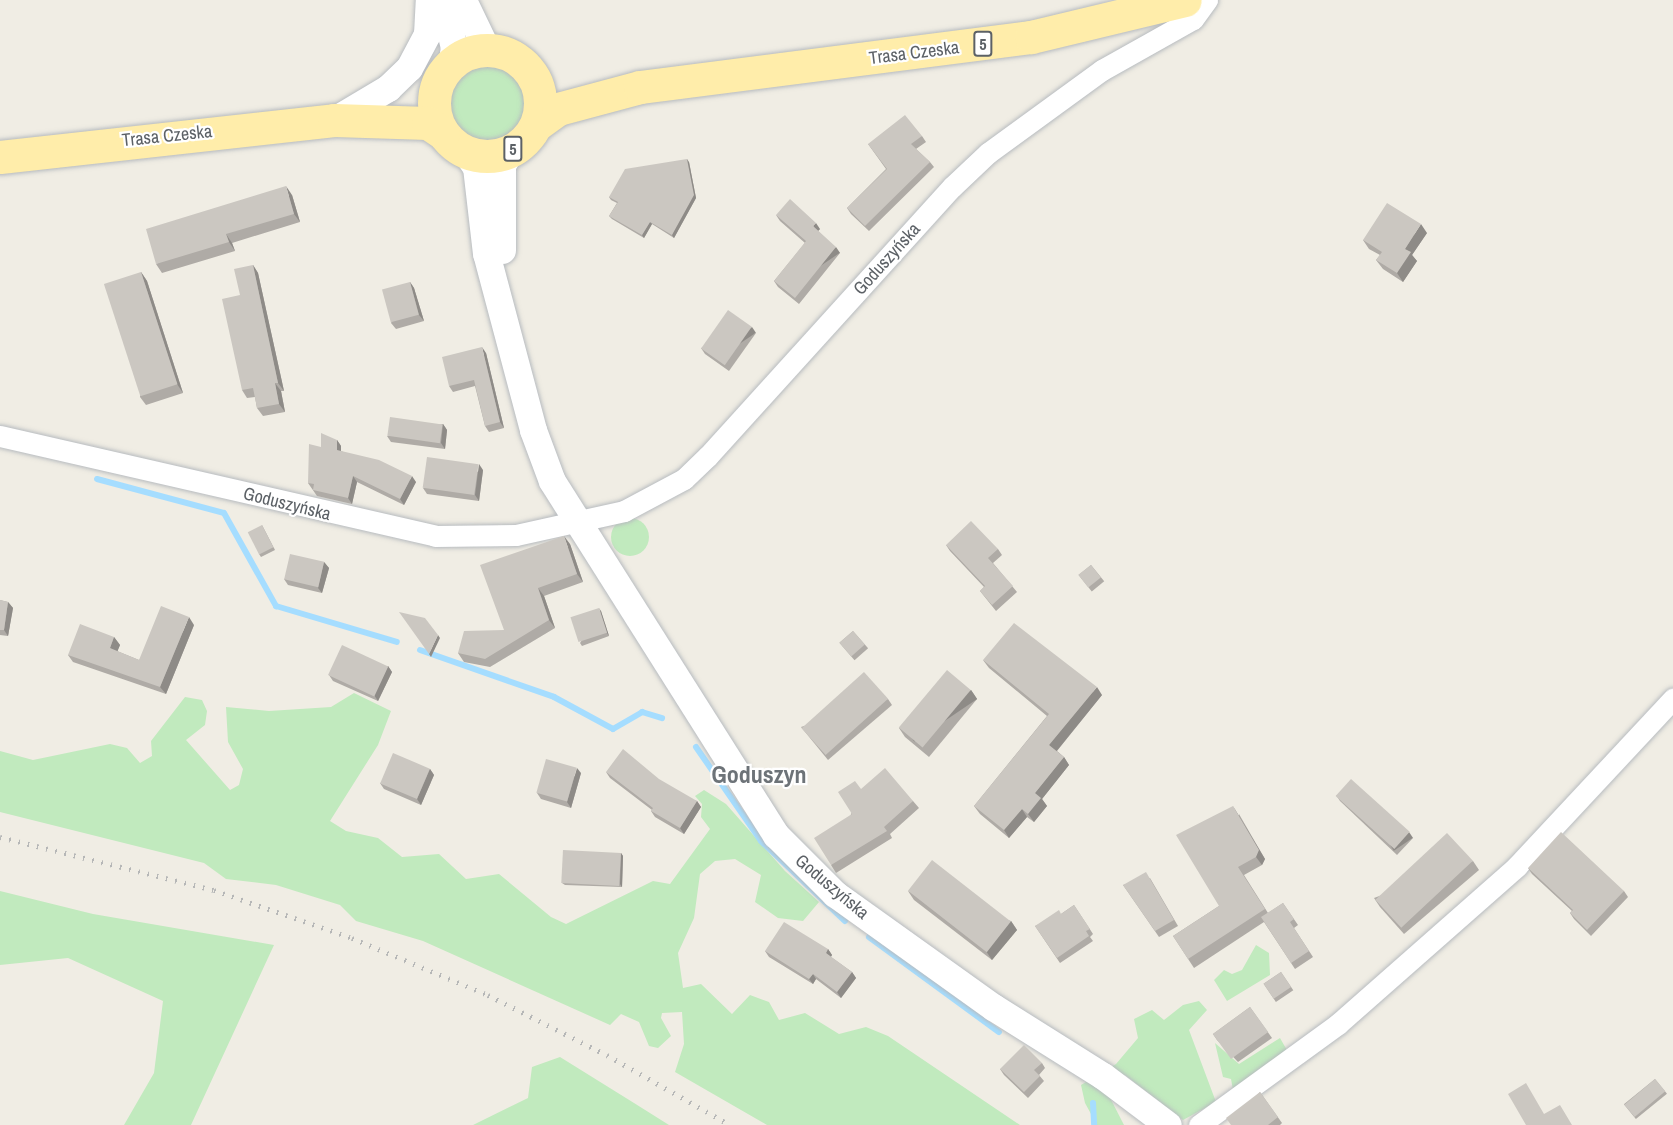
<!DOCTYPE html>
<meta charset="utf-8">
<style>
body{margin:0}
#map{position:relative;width:1673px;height:1125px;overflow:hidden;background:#f0ede4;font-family:"Archivo Narrow",sans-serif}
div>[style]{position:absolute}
.green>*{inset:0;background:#c1eabe}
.round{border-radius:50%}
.stream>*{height:6px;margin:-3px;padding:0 3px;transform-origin:3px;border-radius:3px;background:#a5ddff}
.roads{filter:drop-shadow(0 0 2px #b7bbbf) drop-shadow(0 0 2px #b7bbbf)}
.minor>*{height:21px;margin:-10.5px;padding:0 10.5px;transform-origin:10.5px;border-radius:10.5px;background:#fff}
.tertiary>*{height:27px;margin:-13.5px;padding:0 13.5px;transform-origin:13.5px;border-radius:13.5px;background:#fff}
.primary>*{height:33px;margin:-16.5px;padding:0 16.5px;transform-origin:16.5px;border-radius:16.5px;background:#ffedaa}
.primary>.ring{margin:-16.5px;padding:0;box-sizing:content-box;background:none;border:33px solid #ffedaa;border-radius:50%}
.rail>*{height:4.5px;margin-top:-2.25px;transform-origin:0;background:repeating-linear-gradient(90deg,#b6b7b7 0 1.5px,transparent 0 9.5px)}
.wall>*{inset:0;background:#afaba6;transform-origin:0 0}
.shaded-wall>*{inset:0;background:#8e8b87;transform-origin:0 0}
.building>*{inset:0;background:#cbc7c1;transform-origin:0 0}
span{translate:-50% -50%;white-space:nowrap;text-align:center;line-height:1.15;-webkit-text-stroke:4.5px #fff;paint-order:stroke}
.shield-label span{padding:2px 4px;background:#fff;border:2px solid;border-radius:4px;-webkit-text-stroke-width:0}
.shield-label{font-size:16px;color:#5c6166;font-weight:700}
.street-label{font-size:18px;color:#5c6166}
.district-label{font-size:24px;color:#6d7378;font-weight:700}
</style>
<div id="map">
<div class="green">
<div class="round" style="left:448px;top:62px;width:80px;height:80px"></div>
<div class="round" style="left:611px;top:518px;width:38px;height:38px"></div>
<div style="clip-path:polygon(354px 693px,391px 711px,378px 745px,330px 821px,346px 831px,378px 838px,402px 857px,439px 854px,466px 879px,499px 874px,551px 917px,566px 924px,653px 881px,670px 884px,710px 829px,701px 817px,702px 804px,695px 796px,704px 790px,726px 804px,785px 871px,819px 902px,803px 921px,778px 918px,755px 902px,761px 875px,735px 859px,715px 861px,700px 874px,694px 918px,678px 953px,683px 988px,701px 984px,732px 1014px,750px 995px,769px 1002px,779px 1020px,805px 1013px,839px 1034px,866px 1027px,888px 1036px,1020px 1125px,767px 1125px,675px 1072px,684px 1044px,682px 1012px,662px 1013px,661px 1018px,671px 1036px,658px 1048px,649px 1046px,639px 1022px,621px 1014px,610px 1025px,423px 941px,356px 921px,340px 905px,276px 885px,226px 879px,204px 863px,0 812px,0 751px,33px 760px,110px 744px,127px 748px,140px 763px,152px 756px,151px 741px,185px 697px,202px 700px,207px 711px,205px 725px,186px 740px,230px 790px,239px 785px,243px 769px,228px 742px,226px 707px,269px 711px,331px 707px)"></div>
<div style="clip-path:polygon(0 891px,93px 914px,274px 945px,191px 1125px,124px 1125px,154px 1073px,163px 1001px,68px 958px,0 965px)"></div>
<div style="clip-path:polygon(1256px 945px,1269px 953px,1270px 975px,1227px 1001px,1214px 980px,1224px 970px,1232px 974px,1242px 970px)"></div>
<div style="clip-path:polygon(1199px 1001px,1207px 1010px,1189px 1030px,1216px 1102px,1183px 1120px,1125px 1075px,1104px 1086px,1124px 1125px,1097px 1125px,1085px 1103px,1081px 1085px,1116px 1064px,1138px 1038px,1134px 1019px,1152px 1010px,1164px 1020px,1183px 1005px)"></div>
<div style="clip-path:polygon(1280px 1038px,1288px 1052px,1233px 1090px,1231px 1079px,1223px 1077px,1215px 1043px,1239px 1064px)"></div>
<div style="clip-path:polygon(560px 1057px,634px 1103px,669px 1125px,473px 1125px,528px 1098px,532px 1067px)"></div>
</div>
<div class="stream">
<div style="left:97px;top:479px;width:131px;rotate:15deg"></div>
<div style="left:224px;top:513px;width:107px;rotate:60.8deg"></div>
<div style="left:276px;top:606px;width:126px;rotate:16.6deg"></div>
<div style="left:420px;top:650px;width:142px;rotate:19.3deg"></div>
<div style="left:554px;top:697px;width:67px;rotate:28.5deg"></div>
<div style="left:613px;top:729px;width:34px;rotate:-30deg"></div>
<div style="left:642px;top:712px;width:21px;rotate:17deg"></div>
<div style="left:696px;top:747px;width:114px;rotate:55.3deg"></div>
<div style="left:761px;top:841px;width:116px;rotate:43.6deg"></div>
<div style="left:869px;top:937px;width:161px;rotate:36.2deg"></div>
<div style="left:1093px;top:1103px;width:22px;rotate:87deg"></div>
</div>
<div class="roads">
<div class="minor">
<div style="left:0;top:436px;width:446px;rotate:12.9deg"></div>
<div style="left:435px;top:536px;width:81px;rotate:-0.7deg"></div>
<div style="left:516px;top:535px;width:111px;rotate:-12.5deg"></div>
<div style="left:624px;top:511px;width:68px;rotate:-28.1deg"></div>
<div style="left:684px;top:479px;width:33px;rotate:-44deg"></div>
<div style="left:708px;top:456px;width:363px;rotate:-47.8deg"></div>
<div style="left:952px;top:187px;width:50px;rotate:-43.4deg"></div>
<div style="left:988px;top:153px;width:141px;rotate:-36.1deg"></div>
<div style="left:1102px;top:70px;width:104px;rotate:-29.3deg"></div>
<div style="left:1193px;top:19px;width:24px;rotate:-54deg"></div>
<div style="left:1199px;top:1125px;width:172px;rotate:-36deg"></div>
<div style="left:1338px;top:1024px;width:239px;rotate:-41.4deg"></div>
<div style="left:1517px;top:866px;width:229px;rotate:-47deg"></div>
</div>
<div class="tertiary">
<div style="left:443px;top:0;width:49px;rotate:77.1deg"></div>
<div style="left:454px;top:48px;width:16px;rotate:101deg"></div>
<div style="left:463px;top:0;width:55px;rotate:64.4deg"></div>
<div style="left:334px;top:120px;width:63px;rotate:-30.7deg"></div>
<div style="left:388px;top:88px;width:29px;rotate:-44deg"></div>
<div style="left:409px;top:68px;width:38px;rotate:-62deg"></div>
<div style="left:427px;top:34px;width:34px;rotate:-87deg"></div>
<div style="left:464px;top:150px;width:21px;rotate:55deg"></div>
<div style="left:476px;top:167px;width:87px;rotate:83.4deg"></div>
<div style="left:486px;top:253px;width:183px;rotate:75.1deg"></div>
<div style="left:533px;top:430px;width:54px;rotate:69.6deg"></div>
<div style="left:552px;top:481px;width:419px;rotate:57.7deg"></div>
<div style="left:776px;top:835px;width:83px;rotate:45deg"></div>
<div style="left:835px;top:894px;width:194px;rotate:35.6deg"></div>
<div style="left:993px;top:1007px;width:130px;rotate:32.1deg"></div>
<div style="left:1103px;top:1076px;width:81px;rotate:37deg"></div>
<div style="left:502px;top:250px;width:85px;rotate:-90deg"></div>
<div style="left:502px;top:165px;width:16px;rotate:-60deg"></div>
</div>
<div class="primary">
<div class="ring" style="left:434px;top:50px;width:73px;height:73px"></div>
<div style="left:536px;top:125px;width:27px;rotate:-36deg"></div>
<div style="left:558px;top:109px;width:85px;rotate:-15deg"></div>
<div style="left:640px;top:87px;width:394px;rotate:-7.3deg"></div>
<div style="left:1031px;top:37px;width:158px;rotate:-13.5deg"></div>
<div style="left:0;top:157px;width:336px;rotate:-6.3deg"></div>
<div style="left:334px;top:120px;width:94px;rotate:1.8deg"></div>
<div style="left:428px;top:123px;width:18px;rotate:34deg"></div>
</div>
</div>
<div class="rail">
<div style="left:0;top:837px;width:220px;rotate:13.9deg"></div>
<div style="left:214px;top:890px;width:146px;rotate:19.2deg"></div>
<div style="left:352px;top:938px;width:147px;rotate:22.7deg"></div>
<div style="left:488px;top:995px;width:133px;rotate:26.8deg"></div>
<div style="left:607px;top:1055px;width:142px;rotate:29.6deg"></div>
</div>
<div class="wall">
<div style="clip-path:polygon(922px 136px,926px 142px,916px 149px,930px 162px,934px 167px,869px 231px,851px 214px,847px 208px,886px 169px,868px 144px)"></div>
<div style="clip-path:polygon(689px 162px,696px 198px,674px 238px,652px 224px,644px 238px,612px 219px,609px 216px,617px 203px,611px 200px,609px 197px)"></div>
<div style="clip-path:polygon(292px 195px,300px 222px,232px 243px,235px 251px,162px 273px,156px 264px)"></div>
<div style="clip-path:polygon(776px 215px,820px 229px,818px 231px,840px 253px,799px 304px,778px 287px,774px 281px,805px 243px,780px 221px)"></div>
<div style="clip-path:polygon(1427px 233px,1412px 255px,1417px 261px,1403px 282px,1383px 269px,1376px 260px,1380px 255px,1369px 249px,1363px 240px)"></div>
<div style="clip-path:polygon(253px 265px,258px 273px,284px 391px,281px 391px,285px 412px,263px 416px,257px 408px,255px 397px,247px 398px,242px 390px,240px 295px)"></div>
<div style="clip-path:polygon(141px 272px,147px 281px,183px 393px,146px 405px,140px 397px)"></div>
<div style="clip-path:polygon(410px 282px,414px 288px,424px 321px,396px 329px,391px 323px)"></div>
<div style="clip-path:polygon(756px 333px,729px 371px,705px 354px,701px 348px)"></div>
<div style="clip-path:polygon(486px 353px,504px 428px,489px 432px,485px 426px,475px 386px,453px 392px,449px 386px)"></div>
<div style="clip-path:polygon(443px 424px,447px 430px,445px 449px,391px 442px,387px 436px)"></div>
<div style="clip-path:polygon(337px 440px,341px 446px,341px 451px,416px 482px,404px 505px,357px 482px,352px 504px,317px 496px,308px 483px,321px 447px)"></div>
<div style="clip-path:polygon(483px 470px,479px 501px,427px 494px,423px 488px)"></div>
<div style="clip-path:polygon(262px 525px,275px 550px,261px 557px,259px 554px)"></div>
<div style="clip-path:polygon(570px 544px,583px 582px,544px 596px,555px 628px,490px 667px,464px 662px,458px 653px,504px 630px)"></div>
<div style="clip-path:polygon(946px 545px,998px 549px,1002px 555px,993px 563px,1017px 592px,996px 611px,980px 591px,984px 587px,950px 551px)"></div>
<div style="clip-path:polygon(324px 562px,329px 568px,322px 593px,288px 585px,284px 579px)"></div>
<div style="left:1091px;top:565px;width:21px;height:16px;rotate:51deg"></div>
<div style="clip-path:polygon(0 600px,8px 602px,13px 608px,8px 636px,0 635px)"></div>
<div style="clip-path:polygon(601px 611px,609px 636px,582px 646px,580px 643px)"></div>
<div style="clip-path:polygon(194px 625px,166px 694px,73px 662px,68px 655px,114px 637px,120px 645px,117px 651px,139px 660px)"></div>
<div style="left:853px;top:631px;width:23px;height:18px;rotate:49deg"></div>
<div style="clip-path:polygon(983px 660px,1102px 695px,1057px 751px,1064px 757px,1069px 765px,1042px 799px,1047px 806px,1034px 822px,1027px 817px,1009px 838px,980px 814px,974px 806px,1047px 716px,989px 668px)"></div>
<div style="clip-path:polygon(388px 666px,392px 672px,378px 701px,333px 681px,329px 675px)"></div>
<div style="clip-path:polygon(971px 690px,977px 699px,929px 757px,905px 737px,899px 728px)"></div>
<div style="clip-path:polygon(888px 699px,892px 705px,828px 760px,801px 727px)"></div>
<div style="clip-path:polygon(430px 769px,434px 775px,421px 805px,384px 789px,380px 783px)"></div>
<div style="clip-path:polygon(606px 772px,697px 801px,701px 807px,684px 834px,655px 817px,651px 811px,652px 810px,610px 778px)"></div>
<div style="clip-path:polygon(581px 773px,571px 808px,541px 799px,537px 793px)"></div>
<div style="clip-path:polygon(861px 789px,913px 801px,919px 808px,890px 834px,892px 838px,836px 873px,831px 865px)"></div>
<div style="clip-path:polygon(1336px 795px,1413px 838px,1397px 855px,1340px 801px)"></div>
<div style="clip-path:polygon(1239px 814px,1265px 859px,1262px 865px,1244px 875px,1268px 913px,1283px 903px,1298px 925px,1294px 928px,1313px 957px,1295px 969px,1264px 922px,1194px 968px,1173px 936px,1219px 906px)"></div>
<div style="clip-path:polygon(621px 853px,623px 856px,622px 887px,565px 885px,562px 883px)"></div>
<div style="clip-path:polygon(1473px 861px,1479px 870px,1404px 934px,1380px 907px,1374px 898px)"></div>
<div style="clip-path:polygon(1528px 868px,1624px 891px,1628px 897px,1591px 936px,1574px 919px,1570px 913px,1572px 911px,1532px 874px)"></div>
<div style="clip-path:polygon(1150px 878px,1178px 926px,1159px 937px,1123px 885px)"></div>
<div style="clip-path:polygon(908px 891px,1011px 921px,1017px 930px,992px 960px,914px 900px)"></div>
<div style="clip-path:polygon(1074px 905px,1093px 934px,1090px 937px,1093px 941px,1060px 963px,1035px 926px,1061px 914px)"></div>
<div style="clip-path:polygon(828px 949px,832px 955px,831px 957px,852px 972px,856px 978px,841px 998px,816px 979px,813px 984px,769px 957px,765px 951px)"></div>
<div style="left:1281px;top:972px;width:22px;height:21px;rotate:56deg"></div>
<div style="clip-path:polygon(1250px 1007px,1272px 1038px,1238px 1062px,1217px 1040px,1213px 1034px)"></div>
<div style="clip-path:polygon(1042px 1063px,1045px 1068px,1039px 1075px,1044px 1081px,1028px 1098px,1004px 1075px,1000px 1069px)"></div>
<div style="left:1655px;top:1079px;width:19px;height:40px;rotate:51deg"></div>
<div style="clip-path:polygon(1260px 1092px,1282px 1123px,1280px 1125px,1231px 1125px)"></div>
</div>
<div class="shaded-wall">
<div style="clip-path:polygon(687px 159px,689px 162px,696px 198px,674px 238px,672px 235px)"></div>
<div style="clip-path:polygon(286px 186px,292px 195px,300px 222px,294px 214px)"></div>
<div style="clip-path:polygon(650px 222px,652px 224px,644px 238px,642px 235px)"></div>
<div style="clip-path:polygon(816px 223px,820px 229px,817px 232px,813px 226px)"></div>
<div style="clip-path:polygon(1421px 224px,1427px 233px,1412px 255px,1417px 261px,1403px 282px,1397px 273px,1405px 249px)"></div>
<div style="clip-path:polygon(226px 234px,232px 243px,235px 251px,229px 242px)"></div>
<div style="left:836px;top:247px;width:7px;height:65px;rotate:56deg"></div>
<div style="clip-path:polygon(253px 265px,258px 273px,284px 391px,278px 383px)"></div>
<div style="clip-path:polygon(141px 272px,147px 281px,183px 393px,177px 384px)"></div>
<div style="clip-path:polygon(410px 282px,414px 288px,424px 321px,419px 315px)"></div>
<div style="left:752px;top:327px;width:7px;height:47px;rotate:56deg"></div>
<div style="clip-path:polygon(482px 347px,486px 353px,504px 428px,500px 422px)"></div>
<div style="clip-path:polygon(275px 383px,281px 391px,285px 412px,279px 404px)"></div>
<div style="clip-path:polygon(443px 424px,447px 430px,445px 449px,441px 443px)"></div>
<div style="clip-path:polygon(337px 440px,341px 446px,341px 456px,337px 450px)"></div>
<div style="clip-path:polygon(479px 464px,483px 470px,479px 501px,475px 495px)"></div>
<div style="clip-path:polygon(353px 476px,357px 482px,352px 504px,348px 498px)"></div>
<div style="clip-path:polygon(412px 476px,416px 482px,404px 505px,400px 499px)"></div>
<div style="clip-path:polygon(564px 536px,570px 544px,583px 582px,577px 574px)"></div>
<div style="clip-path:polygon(324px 562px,329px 568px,322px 593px,318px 588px)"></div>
<div style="clip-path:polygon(538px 588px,544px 596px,555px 628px,549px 620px)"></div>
<div style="clip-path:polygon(8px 602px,13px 608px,8px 636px,4px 630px)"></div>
<div style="clip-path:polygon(599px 608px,601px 611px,609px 636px,607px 633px)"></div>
<div style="clip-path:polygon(189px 617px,194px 625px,166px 694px,160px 687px)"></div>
<div style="clip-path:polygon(438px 635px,440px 638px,431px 657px,429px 654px)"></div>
<div style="clip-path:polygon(114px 637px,120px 645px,116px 655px,110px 648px)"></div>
<div style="clip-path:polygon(388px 666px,392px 672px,378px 701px,374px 695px)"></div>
<div style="clip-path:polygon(1097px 687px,1102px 695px,1055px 753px,1049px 745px)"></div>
<div style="left:971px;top:690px;width:11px;height:76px;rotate:56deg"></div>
<div style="clip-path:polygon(1064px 757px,1069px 765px,1042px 799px,1047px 806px,1034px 822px,1028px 814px,1035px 793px)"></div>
<div style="clip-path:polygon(577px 768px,581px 773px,571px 808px,567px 802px)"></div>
<div style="clip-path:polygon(430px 769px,434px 775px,421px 805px,417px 799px)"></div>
<div style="clip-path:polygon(697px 801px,701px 807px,684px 834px,680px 828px)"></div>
<div style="clip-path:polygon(1233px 806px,1265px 859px,1262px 865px,1256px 857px)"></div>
<div style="clip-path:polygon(1022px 809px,1027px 817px,1009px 838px,1004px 830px)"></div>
<div style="left:1409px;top:832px;width:7px;height:23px;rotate:56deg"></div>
<div style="clip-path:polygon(621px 853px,623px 856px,622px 887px,620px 884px)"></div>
<div style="clip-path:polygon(1011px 921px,1017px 930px,992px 960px,986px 951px)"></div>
<div style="clip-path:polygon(828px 949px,832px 955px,830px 958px,826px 953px)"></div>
<div style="clip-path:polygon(852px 972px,856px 978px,841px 998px,837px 992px)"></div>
<div style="clip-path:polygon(813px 974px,816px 979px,813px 984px,809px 979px)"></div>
</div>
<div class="building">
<div style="clip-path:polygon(905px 115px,922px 136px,911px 144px,930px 162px,865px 226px,847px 208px,887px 169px,868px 144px)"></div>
<div style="clip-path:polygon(687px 159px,694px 195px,672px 235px,650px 222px,642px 235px,609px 216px,618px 202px,609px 197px,625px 169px)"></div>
<div style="clip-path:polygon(286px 186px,294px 214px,226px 234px,229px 242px,156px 264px,146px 229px)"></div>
<div style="clip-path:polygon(790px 199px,816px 223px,813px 226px,836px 247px,795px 298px,774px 281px,806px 241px,776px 215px)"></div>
<div style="clip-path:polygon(1387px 203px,1421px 224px,1405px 249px,1411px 252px,1397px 273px,1376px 260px,1382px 252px,1363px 240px)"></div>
<div style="clip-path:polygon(253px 265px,278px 383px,275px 383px,279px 404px,257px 408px,253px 388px,242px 390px,222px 299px,240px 295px,234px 269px)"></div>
<div style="left:141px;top:272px;width:118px;height:39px;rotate:72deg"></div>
<div style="left:410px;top:282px;width:34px;height:29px;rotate:75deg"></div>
<div style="left:728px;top:310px;width:29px;height:47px;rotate:35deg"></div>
<div style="clip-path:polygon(482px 347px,500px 422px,485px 426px,474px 380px,449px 386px,442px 357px)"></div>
<div style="left:390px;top:417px;width:53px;height:19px;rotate:8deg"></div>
<div style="clip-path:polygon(321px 433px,337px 440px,337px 450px,379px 460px,412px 476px,400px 499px,353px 476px,348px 498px,313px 490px,314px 484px,308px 483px,309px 444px,321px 447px)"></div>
<div style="left:427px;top:457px;width:52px;height:31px;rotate:8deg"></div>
<div style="clip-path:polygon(971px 521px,998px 549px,988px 558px,1013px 586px,992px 605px,980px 591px,985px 586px,946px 545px)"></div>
<div style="left:262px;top:525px;width:25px;height:16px;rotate:63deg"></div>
<div style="clip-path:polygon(564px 536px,577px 574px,538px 588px,549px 620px,485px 659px,458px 653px,464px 631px,504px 630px,480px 565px)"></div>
<div style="left:290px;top:554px;width:35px;height:26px;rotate:13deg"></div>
<div style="left:1091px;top:565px;width:16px;height:16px;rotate:52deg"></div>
<div style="clip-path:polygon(0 600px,8px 602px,4px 630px,0 630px)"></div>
<div style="clip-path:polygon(161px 606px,189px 617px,160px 687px,68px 655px,80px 624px,114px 637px,110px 648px,139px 660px)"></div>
<div style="left:599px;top:608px;width:26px;height:30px;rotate:72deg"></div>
<div style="clip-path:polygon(399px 612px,425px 618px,438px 635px,429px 654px)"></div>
<div style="clip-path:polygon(1014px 623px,1097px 687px,1049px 745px,1064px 757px,1035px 793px,1041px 798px,1028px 814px,1022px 809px,1004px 830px,974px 806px,1049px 714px,983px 660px)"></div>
<div style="left:853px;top:631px;width:18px;height:18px;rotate:49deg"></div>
<div style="left:342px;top:645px;width:51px;height:33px;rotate:25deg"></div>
<div style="left:947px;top:670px;width:31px;height:75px;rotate:40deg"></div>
<div style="left:864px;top:672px;width:36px;height:84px;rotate:48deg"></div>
<div style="clip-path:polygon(623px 749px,659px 779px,697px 801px,680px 828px,651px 811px,653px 808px,606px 772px)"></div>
<div style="left:393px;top:753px;width:40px;height:33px;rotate:23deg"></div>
<div style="left:546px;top:759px;width:32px;height:35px;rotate:16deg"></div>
<div style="clip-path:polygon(885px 768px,913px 801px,884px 827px,887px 831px,831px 865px,814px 838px,852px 814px,838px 792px,855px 781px,861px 789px)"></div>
<div style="left:1351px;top:779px;width:79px;height:23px;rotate:42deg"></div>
<div style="clip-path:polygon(1233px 806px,1259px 850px,1256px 857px,1238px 867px,1265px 909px,1188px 959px,1173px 936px,1219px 906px,1176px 835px)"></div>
<div style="clip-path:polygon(1561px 832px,1624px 891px,1587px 930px,1570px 913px,1573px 910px,1528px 868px)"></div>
<div style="left:1447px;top:833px;width:38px;height:98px;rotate:47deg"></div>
<div style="left:563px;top:850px;width:58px;height:33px;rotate:3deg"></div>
<div style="left:932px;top:860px;width:100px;height:39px;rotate:38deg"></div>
<div style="clip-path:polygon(1146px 872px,1174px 920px,1155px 931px,1123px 885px)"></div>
<div style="clip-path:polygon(1283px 903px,1294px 919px,1290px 922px,1309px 951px,1291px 963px,1261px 917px)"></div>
<div style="clip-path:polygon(1074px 905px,1090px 929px,1086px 931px,1089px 936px,1057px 958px,1035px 926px,1059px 910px,1061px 914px)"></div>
<div style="clip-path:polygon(784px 922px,828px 949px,826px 953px,852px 972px,837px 992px,813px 974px,809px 979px,765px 951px)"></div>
<div style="left:1281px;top:972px;width:18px;height:21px;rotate:56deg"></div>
<div style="left:1250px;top:1007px;width:31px;height:46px;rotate:54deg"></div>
<div style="clip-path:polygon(1024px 1045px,1042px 1063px,1034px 1070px,1040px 1076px,1024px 1092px,1000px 1069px)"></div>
<div style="left:1655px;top:1079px;width:16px;height:40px;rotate:50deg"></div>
<div style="clip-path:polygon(1526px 1083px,1544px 1114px,1560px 1105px,1572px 1125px,1526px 1125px,1508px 1094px)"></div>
<div style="clip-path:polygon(1260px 1092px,1278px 1117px,1268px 1125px,1231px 1125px,1226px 1118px)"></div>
</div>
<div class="shield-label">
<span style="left:983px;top:44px">5</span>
<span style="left:513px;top:149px">5</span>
</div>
<div class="street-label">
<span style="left:914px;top:53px;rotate:-7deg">Trasa Czeska</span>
<span style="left:167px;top:136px;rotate:-6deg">Trasa Czeska</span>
<span style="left:887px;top:259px;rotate:-48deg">Goduszyńska</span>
<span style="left:287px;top:504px;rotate:14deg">Goduszyńska</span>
<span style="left:832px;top:887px;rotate:40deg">Goduszyńska</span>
</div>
<div class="district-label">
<span style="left:759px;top:775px">Goduszyn</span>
</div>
</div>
